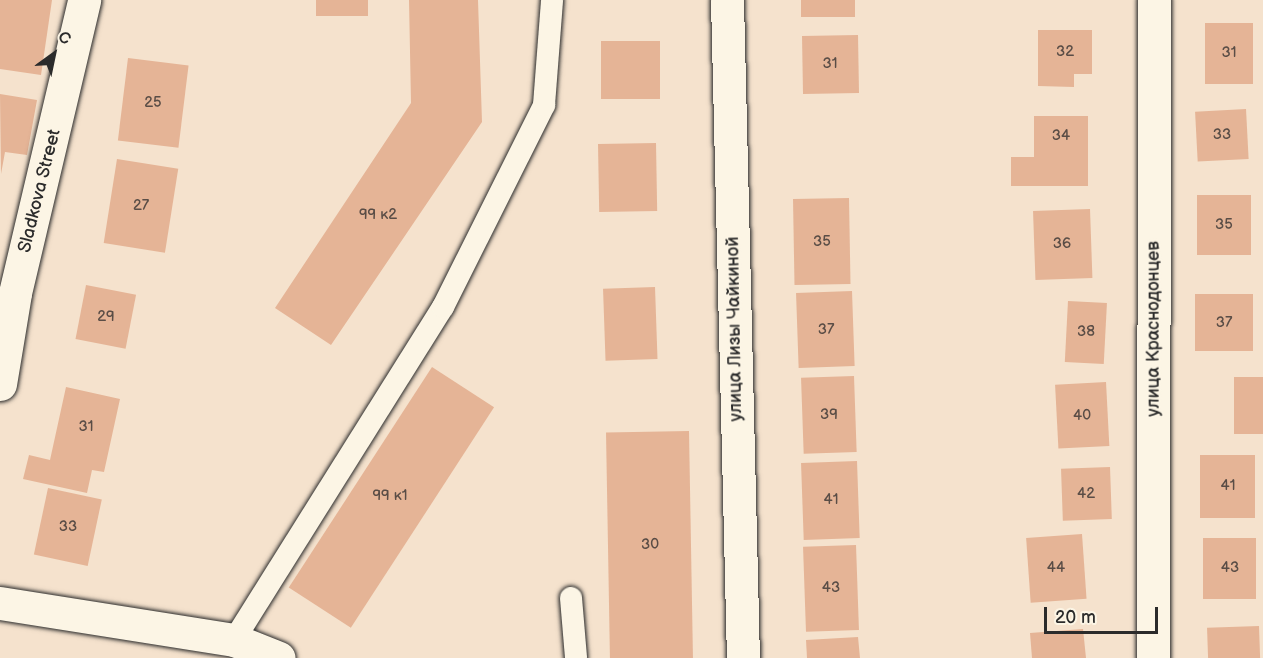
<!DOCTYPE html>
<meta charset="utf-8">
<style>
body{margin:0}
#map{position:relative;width:1263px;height:658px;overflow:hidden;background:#f5e2cd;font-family:"Balsamiq Sans",sans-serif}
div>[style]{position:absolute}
.building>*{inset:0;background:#e5b496;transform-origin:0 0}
.roads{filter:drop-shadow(0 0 2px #2b2b2b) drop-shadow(0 0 2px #2b2b2b)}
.service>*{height:22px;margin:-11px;padding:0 11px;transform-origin:11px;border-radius:11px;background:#fcf5e5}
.minor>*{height:33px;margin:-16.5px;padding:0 16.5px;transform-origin:16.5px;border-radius:16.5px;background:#fcf5e5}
span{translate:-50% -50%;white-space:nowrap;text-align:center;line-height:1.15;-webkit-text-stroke:4.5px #fcf5e5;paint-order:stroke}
.number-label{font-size:15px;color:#5a4d46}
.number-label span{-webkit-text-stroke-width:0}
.street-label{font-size:18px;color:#2b2b2b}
.north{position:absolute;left:24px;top:24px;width:60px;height:60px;-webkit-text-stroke:4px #fcf5e5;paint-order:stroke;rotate:33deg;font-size:16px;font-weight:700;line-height:24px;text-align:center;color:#2b2b2b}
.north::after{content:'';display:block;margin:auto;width:21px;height:27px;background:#2b2b2b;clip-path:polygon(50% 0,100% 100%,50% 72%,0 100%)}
.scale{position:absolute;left:1044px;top:607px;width:114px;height:27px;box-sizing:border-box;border:3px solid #2b2b2b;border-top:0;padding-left:8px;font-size:18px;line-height:21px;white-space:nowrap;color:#2b2b2b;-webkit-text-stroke:4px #fcf5e5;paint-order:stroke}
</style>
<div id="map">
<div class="building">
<div style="clip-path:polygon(0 0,52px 0,41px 75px,0 69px)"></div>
<div style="left:316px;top:0;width:52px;height:16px"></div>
<div style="clip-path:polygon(409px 0,478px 0,482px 122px,331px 345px,275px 308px,411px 103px)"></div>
<div style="left:801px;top:0;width:54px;height:17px"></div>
<div style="left:1205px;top:23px;width:48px;height:61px"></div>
<div style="clip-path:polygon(1038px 30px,1092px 30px,1092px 74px,1074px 74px,1074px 87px,1038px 86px)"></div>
<div style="left:858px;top:35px;width:58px;height:56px;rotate:89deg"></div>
<div style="left:601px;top:41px;width:59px;height:58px"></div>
<div style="left:128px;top:58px;width:61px;height:83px;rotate:7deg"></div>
<div style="clip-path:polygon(0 94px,37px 100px,27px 155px,5px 152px,1px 174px)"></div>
<div style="left:1246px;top:109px;width:50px;height:51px;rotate:87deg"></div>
<div style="clip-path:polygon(1034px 116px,1088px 116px,1088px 186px,1011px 186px,1011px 157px,1034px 157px)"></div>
<div style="left:656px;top:143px;width:68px;height:58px;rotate:89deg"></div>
<div style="left:117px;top:159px;width:62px;height:85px;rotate:9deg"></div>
<div style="left:1197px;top:195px;width:54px;height:60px"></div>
<div style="left:849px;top:198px;width:86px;height:56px;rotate:89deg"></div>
<div style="left:1090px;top:209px;width:69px;height:57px;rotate:88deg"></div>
<div style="left:86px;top:285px;width:51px;height:55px;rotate:11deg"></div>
<div style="left:655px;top:287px;width:72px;height:52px;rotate:88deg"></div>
<div style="left:852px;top:291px;width:75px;height:56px;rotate:88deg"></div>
<div style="left:1195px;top:294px;width:58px;height:57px"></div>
<div style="left:1068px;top:301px;width:39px;height:61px;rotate:3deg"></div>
<div style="left:432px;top:367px;width:74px;height:263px;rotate:33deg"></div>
<div style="left:854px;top:376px;width:76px;height:53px;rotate:88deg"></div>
<div style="left:1263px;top:377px;width:57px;height:29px;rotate:90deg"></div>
<div style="left:1106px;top:382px;width:64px;height:51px;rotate:87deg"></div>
<div style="clip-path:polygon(66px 387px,120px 399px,104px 472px,92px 470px,87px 493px,23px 479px,29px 455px,50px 460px)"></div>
<div style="left:689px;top:431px;width:227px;height:83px;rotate:89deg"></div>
<div style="left:1200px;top:455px;width:55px;height:63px"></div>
<div style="left:857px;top:461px;width:77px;height:56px;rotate:88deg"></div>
<div style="left:1110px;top:467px;width:52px;height:49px;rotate:88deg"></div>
<div style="left:48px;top:488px;width:55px;height:68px;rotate:12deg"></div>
<div style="left:1082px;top:534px;width:65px;height:56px;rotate:86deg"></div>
<div style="left:1203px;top:538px;width:53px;height:61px"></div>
<div style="left:856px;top:545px;width:85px;height:53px;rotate:88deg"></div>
<div style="left:1259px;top:626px;width:32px;height:52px;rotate:88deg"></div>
<div style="clip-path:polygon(1083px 629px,1086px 658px,1032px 658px,1030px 633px)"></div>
<div style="clip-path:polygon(858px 637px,860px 658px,807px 658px,806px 640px)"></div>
</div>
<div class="roads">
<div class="service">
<div style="left:571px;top:598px;width:60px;rotate:85.2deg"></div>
<div style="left:234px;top:640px;width:393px;rotate:-57.9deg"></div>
<div style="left:443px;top:307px;width:226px;rotate:-63.4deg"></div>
<div style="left:544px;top:105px;width:105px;rotate:-85.6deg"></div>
</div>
<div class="minor">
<div style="left:727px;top:0;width:658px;rotate:88.61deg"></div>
<div style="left:0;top:384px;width:92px;rotate:-80.6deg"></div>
<div style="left:15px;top:293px;width:301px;rotate:-76.7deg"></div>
<div style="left:0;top:603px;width:237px;rotate:9deg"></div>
<div style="left:234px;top:640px;width:48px;rotate:21.8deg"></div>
<div style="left:1153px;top:658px;width:658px;rotate:-89.91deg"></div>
</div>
</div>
<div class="number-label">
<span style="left:1065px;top:52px">32</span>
<span style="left:1229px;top:53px">31</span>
<span style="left:830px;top:64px">31</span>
<span style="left:153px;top:103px">25</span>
<span style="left:1222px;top:135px">33</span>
<span style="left:1061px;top:136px">34</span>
<span style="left:141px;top:206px">27</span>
<span style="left:378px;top:215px">99 к2</span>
<span style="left:1224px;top:225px">35</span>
<span style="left:822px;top:242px">35</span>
<span style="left:1062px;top:244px">36</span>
<span style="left:106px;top:317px">29</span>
<span style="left:1224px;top:323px">37</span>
<span style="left:826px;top:330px">37</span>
<span style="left:1086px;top:332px">38</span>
<span style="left:829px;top:415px">39</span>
<span style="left:1082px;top:416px">40</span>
<span style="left:86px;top:427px">31</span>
<span style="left:1228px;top:486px">41</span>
<span style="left:1086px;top:494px">42</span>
<span style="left:390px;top:496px">99 к1</span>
<span style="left:831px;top:500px">41</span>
<span style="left:68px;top:527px">33</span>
<span style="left:650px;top:545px">30</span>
<span style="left:1056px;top:568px">44</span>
<span style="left:1230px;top:568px">43</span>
<span style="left:831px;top:588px">43</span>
</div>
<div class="street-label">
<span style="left:40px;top:191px;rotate:-76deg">Sladkova Street</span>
<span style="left:735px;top:329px;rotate:-91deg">улица Лизы Чайкиной</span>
<span style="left:1154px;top:329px;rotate:-90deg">улица Краснодонцев</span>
</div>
<div class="north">С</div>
<div class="scale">20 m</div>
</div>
